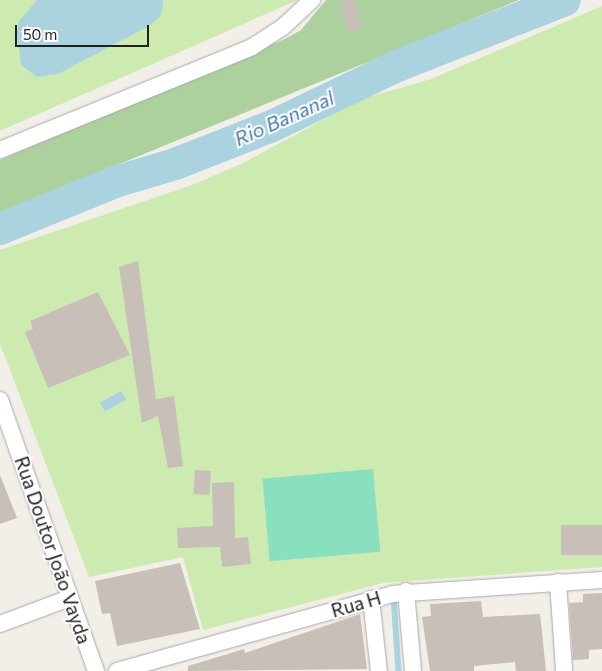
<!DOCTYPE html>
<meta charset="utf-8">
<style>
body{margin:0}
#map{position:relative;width:602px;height:671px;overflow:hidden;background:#f2efe9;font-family:Commissioner,sans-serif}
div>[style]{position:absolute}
.grass>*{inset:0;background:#cdebb0}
.forest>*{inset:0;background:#add19e}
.pitch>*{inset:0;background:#88e0be;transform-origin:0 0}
.water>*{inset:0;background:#aad3df;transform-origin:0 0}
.stream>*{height:5.5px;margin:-2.75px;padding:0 2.75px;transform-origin:2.75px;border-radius:2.75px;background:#aad3df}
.river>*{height:32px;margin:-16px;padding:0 16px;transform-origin:16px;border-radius:16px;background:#aad3df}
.building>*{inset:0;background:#c7bfb8;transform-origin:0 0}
.roads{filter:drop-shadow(0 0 1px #a9a9a9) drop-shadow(0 0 1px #a9a9a9)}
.minor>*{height:16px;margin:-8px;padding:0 8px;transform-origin:8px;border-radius:8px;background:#fff}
span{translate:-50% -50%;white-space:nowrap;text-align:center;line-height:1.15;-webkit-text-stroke:4px #fff;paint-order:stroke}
.street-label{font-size:19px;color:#222}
.water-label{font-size:20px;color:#4a7aab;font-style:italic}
.scale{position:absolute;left:15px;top:25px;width:134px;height:22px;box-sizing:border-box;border:2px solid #222;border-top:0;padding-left:6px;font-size:15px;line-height:18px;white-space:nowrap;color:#222;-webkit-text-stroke:4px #fff;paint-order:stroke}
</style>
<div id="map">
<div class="grass">
<div style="clip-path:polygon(0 0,298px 0,0 131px)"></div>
<div style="clip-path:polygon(602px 6px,602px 567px,383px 583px,203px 630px,183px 557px,89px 577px,0 344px,0 250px,192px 185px,241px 164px,362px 99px,431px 79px)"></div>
</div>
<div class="forest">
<div style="clip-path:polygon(326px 0,519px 0,0 213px,0 160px,285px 39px,301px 30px)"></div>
</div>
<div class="pitch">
<div style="left:373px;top:469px;width:83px;height:111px;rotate:85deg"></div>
</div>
<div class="water">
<div style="clip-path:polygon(37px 0,163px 0,163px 5px,160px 17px,149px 26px,58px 74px,37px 77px,21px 65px,17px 33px,19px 21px)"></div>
<div style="left:121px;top:391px;width:10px;height:24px;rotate:61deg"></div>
</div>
<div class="stream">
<div style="left:394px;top:596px;width:75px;rotate:86.2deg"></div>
</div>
<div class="river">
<div style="left:0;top:229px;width:124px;rotate:-22.2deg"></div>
<div style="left:115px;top:182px;width:63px;rotate:-16.7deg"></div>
<div style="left:175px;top:164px;width:104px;rotate:-21.4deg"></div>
<div style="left:272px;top:126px;width:139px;rotate:-25.6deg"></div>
<div style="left:397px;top:66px;width:180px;rotate:-21.4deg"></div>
</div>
<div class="building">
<div style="clip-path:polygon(340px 0,355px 0,363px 28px,348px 32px)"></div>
<div style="clip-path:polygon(138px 261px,156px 399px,174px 396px,183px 466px,168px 468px,158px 416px,142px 423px,119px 267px)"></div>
<div style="clip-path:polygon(98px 292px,130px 355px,48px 388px,25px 332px,33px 329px,30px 321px)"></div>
<div style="left:195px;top:470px;width:16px;height:24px;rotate:4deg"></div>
<div style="clip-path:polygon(0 475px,17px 518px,0 524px)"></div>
<div style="clip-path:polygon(234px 482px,235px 538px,248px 537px,251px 564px,222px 567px,220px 547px,178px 548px,177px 528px,213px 526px,212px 483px)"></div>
<div style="left:561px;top:525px;width:41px;height:30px"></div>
<div style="clip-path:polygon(180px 563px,200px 629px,117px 646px,110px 613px,102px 614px,95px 581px)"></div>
<div style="clip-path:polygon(602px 593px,602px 649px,589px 650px,589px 659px,573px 660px,569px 603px,583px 602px,583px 594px)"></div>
<div style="clip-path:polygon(481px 601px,483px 617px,540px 614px,546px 671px,516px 671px,515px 662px,474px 666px,474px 671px,430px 671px,422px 617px,431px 616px,430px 604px)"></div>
<div style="clip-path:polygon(360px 614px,367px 669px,188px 671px,188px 666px,244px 649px,245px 653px)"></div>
</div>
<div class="roads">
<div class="minor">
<div style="left:0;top:150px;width:272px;rotate:-22.2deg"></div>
<div style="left:252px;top:47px;width:37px;rotate:-33deg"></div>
<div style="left:283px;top:27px;width:40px;rotate:-43deg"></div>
<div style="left:0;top:400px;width:288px;rotate:70.5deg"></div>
<div style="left:558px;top:582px;width:89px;rotate:86.1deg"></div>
<div style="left:406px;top:591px;width:80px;rotate:85deg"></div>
<div style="left:371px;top:599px;width:72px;rotate:83.7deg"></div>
<div style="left:0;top:624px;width:75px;rotate:-20.4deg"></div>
<div style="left:117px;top:671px;width:286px;rotate:-15.6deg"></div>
<div style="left:392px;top:594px;width:210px;rotate:-3.8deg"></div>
</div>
</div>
<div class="street-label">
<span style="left:53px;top:550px;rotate:71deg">Rua Doutor João Vayda</span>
<span style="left:356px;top:604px;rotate:-16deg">Rua H</span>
</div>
<div class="water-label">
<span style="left:284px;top:118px;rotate:-24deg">Rio Bananal</span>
</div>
<div class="scale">50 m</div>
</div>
